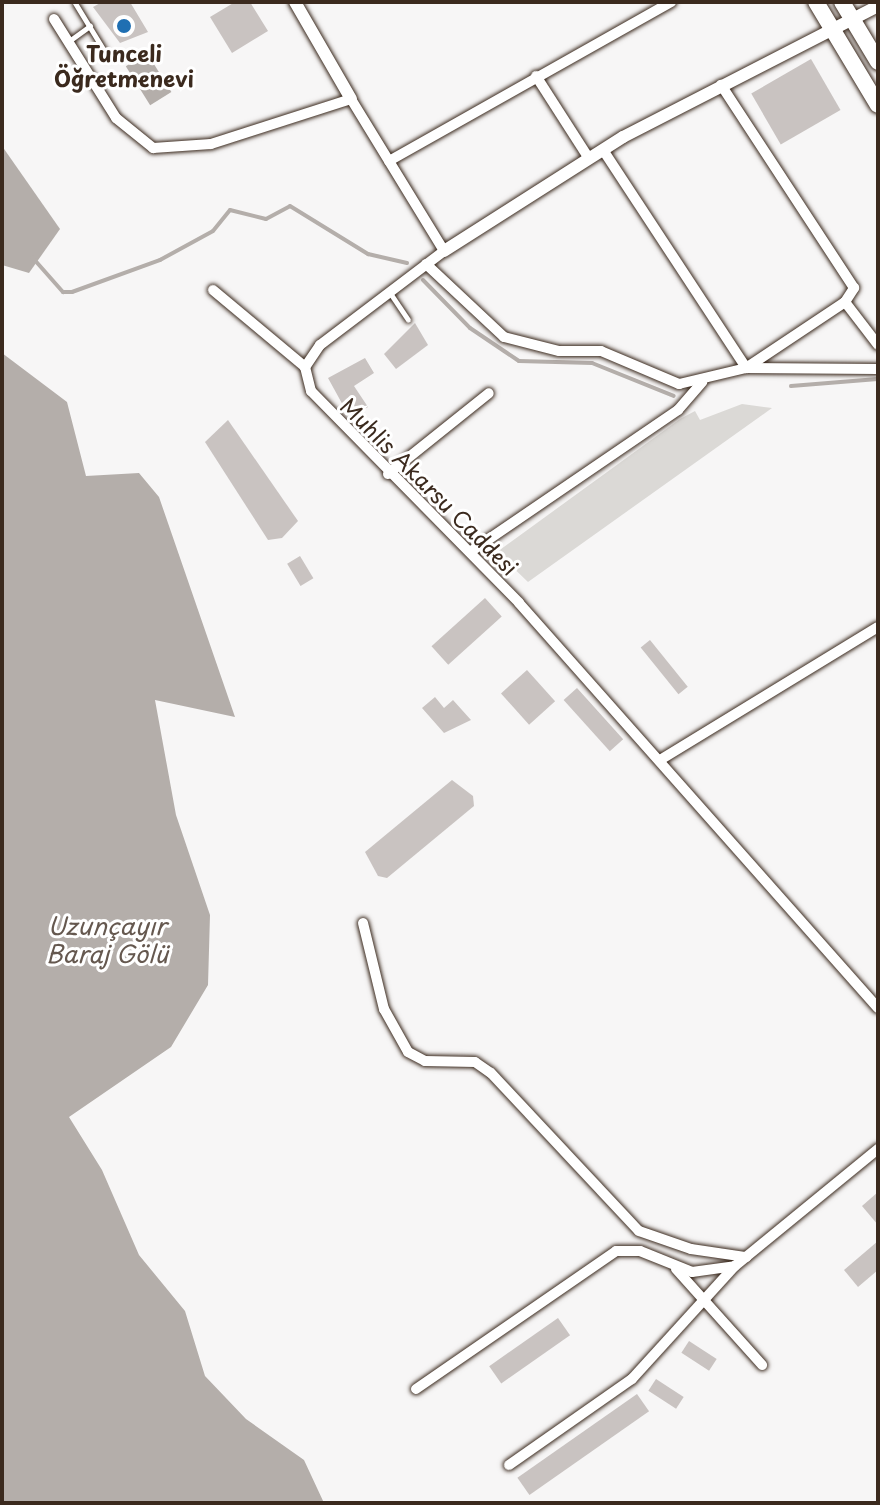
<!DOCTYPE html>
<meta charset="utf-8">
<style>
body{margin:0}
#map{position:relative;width:880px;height:1505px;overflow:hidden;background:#f7f6f6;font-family:"Playpen Sans",sans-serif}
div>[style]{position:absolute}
.green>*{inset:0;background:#dbd9d6}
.water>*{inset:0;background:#b4aeaa;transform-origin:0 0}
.stream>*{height:4px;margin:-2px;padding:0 2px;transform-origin:2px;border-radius:2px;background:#b4aeaa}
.building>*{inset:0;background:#c9c3c1;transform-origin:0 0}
.roads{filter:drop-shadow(0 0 2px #3b2a1e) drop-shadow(0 0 2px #3b2a1e)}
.service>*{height:5px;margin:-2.5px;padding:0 2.5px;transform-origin:2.5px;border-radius:2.5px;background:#fff}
.minor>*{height:10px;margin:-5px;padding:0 5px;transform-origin:5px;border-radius:5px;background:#fff}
.tertiary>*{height:12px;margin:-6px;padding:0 6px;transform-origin:6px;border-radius:6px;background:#fff}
.primary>*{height:16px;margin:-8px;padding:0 8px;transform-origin:8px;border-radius:8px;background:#fff}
.dots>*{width:22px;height:22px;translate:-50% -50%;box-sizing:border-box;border:4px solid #fff;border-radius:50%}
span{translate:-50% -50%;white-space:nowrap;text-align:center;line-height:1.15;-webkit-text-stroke:6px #fff;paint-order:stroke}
.poi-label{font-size:22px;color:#3b2a1e;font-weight:700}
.street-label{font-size:22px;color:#3b2a1e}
.water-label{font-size:24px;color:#65584f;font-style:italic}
.frame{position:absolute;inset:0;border:4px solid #3b2a1e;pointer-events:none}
</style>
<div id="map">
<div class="green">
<div style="clip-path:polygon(742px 404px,772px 408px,528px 582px,497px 552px,680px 419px,695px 411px,700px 420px)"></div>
</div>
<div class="water">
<div style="left:147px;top:53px;width:46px;height:25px;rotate:58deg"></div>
<div style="clip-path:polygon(2px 146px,60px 229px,29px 273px,2px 265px)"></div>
<div style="clip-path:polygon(2px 353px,67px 402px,86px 476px,139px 473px,159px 497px,235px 717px,155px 700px,176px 815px,210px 915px,208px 985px,171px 1047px,69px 1117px,102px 1170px,139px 1255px,185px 1311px,205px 1376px,246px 1419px,304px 1460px,324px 1503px,2px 1503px)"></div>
</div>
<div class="stream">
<div style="left:32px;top:257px;width:47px;rotate:48.5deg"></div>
<div style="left:63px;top:292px;width:9px"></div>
<div style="left:72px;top:292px;width:94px;rotate:-20deg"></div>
<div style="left:160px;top:260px;width:60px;rotate:-28.7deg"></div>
<div style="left:213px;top:231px;width:27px;rotate:-51deg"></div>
<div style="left:230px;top:210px;width:37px;rotate:14deg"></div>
<div style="left:266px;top:219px;width:27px;rotate:-28deg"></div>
<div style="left:290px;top:206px;width:92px;rotate:31.6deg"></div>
<div style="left:368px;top:254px;width:40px;rotate:13deg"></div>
<div style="left:423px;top:280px;width:67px;rotate:45.6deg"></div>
<div style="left:470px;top:328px;width:59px;rotate:34deg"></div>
<div style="left:519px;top:361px;width:73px;rotate:1.6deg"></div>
<div style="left:592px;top:363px;width:88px;rotate:21.9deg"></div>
<div style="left:791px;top:386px;width:87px;rotate:-4.6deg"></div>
</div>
<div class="building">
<div style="clip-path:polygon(102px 2px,130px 2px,148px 32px,120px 43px,93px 7px)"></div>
<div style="clip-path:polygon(235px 2px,250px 2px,268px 31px,232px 53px,210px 17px)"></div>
<div style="left:811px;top:59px;width:59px;height:69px;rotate:60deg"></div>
<div style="clip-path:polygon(415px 323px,428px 345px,396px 369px,384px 354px)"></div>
<div style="clip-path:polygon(365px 358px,374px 373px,354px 386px,368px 407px,350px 418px,328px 378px)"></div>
<div style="clip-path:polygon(228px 420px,298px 521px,282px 538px,268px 540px,205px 442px)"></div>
<div style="left:300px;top:556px;width:26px;height:15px;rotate:59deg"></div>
<div style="left:485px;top:598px;width:25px;height:72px;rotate:48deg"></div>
<div style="left:650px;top:640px;width:60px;height:12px;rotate:51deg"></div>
<div style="left:527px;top:670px;width:42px;height:35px;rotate:48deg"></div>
<div style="left:577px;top:688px;width:69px;height:18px;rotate:48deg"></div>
<div style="clip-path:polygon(435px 697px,444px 708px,453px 700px,471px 720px,444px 733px,422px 708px)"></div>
<div style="clip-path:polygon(452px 780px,473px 796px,474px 806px,387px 878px,378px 876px,365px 852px)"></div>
<div style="clip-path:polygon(878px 1192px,878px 1225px,862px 1206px)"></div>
<div style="clip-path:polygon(878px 1241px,878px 1270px,858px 1287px,844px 1270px)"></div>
<div style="left:558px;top:1318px;width:21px;height:84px;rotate:55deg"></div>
<div style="left:689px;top:1341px;width:33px;height:14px;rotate:33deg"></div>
<div style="left:656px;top:1379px;width:33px;height:14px;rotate:33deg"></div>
<div style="left:637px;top:1394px;width:21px;height:146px;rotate:55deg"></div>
</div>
<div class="roads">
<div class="service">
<div style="left:75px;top:3px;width:63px;rotate:58.6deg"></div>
<div style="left:69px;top:41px;width:26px;rotate:-36deg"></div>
<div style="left:390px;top:293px;width:32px;rotate:56deg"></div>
</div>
<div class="minor">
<div style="left:54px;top:19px;width:117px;rotate:57.9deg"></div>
<div style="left:116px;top:118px;width:48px;rotate:39deg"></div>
<div style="left:153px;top:148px;width:58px;rotate:-3.9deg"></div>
<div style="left:211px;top:144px;width:147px;rotate:-17.8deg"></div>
<div style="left:351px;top:99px;width:178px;rotate:58.5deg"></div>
<div style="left:444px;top:251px;width:156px;rotate:142.8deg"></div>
<div style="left:320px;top:345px;width:27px;rotate:124deg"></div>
<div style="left:305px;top:367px;width:25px;rotate:76deg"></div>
<div style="left:311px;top:391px;width:297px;rotate:45.5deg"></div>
<div style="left:519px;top:603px;width:541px;rotate:48.45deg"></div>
<div style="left:536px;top:76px;width:96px;rotate:57.3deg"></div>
<div style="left:603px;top:150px;width:261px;rotate:56.7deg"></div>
<div style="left:746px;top:368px;width:119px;rotate:-33.7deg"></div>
<div style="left:845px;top:302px;width:17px;rotate:-57deg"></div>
<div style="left:854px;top:288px;width:243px;rotate:-123.2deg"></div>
<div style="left:389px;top:161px;width:324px;rotate:-29.4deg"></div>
<div style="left:426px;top:264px;width:107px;rotate:43.1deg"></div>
<div style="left:504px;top:337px;width:57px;rotate:14.3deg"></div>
<div style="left:559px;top:351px;width:42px"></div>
<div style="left:601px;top:351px;width:85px;rotate:22.9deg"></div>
<div style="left:679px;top:384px;width:69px;rotate:-13.4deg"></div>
<div style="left:746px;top:368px;width:132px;rotate:0.4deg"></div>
<div style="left:213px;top:290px;width:120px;rotate:39.9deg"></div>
<div style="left:845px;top:302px;width:54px;rotate:52.5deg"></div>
<div style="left:388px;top:474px;width:129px;rotate:-38.7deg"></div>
<div style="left:470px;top:552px;width:252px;rotate:-34.3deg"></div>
<div style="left:678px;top:410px;width:37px;rotate:-49deg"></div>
<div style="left:660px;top:760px;width:255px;rotate:-31.4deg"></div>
<div style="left:363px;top:923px;width:89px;rotate:76.3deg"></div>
<div style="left:384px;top:1009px;width:49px;rotate:60.8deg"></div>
<div style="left:408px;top:1052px;width:19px;rotate:28deg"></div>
<div style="left:425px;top:1061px;width:50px;rotate:1.1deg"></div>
<div style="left:475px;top:1062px;width:19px;rotate:35deg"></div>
<div style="left:491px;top:1073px;width:216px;rotate:46.9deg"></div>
<div style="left:639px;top:1231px;width:55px;rotate:19.1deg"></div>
<div style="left:691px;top:1249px;width:56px;rotate:8.3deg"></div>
<div style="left:676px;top:1269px;width:129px;rotate:48.1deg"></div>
<div style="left:416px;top:1389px;width:243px;rotate:-34.6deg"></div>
<div style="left:616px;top:1251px;width:24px"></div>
<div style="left:640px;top:1251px;width:56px;rotate:22deg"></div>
<div style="left:692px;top:1272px;width:43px;rotate:-7.9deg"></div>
<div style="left:509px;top:1465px;width:150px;rotate:-35deg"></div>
<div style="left:632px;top:1379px;width:153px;rotate:-47.7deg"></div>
<div style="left:735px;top:1266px;width:185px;rotate:-39.3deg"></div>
</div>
<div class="tertiary">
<div style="left:295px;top:2px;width:112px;rotate:60deg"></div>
<div style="left:444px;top:251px;width:212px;rotate:-32.5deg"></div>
<div style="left:623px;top:137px;width:287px;rotate:-27.2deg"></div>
</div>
<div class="primary">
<div style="left:816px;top:2px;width:120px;rotate:59deg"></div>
<div style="left:842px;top:2px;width:70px;rotate:59deg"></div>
</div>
</div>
<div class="dots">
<div style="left:124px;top:26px;background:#1f6fb2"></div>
</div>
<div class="poi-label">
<span style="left:124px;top:65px">Tunceli<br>Öğretmenevi</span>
</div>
<div class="street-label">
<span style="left:430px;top:486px;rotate:45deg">Muhlis Akarsu Caddesi</span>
</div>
<div class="water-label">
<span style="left:107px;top:940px">Uzunçayır<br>Baraj Gölü</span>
</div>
<div class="frame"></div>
</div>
